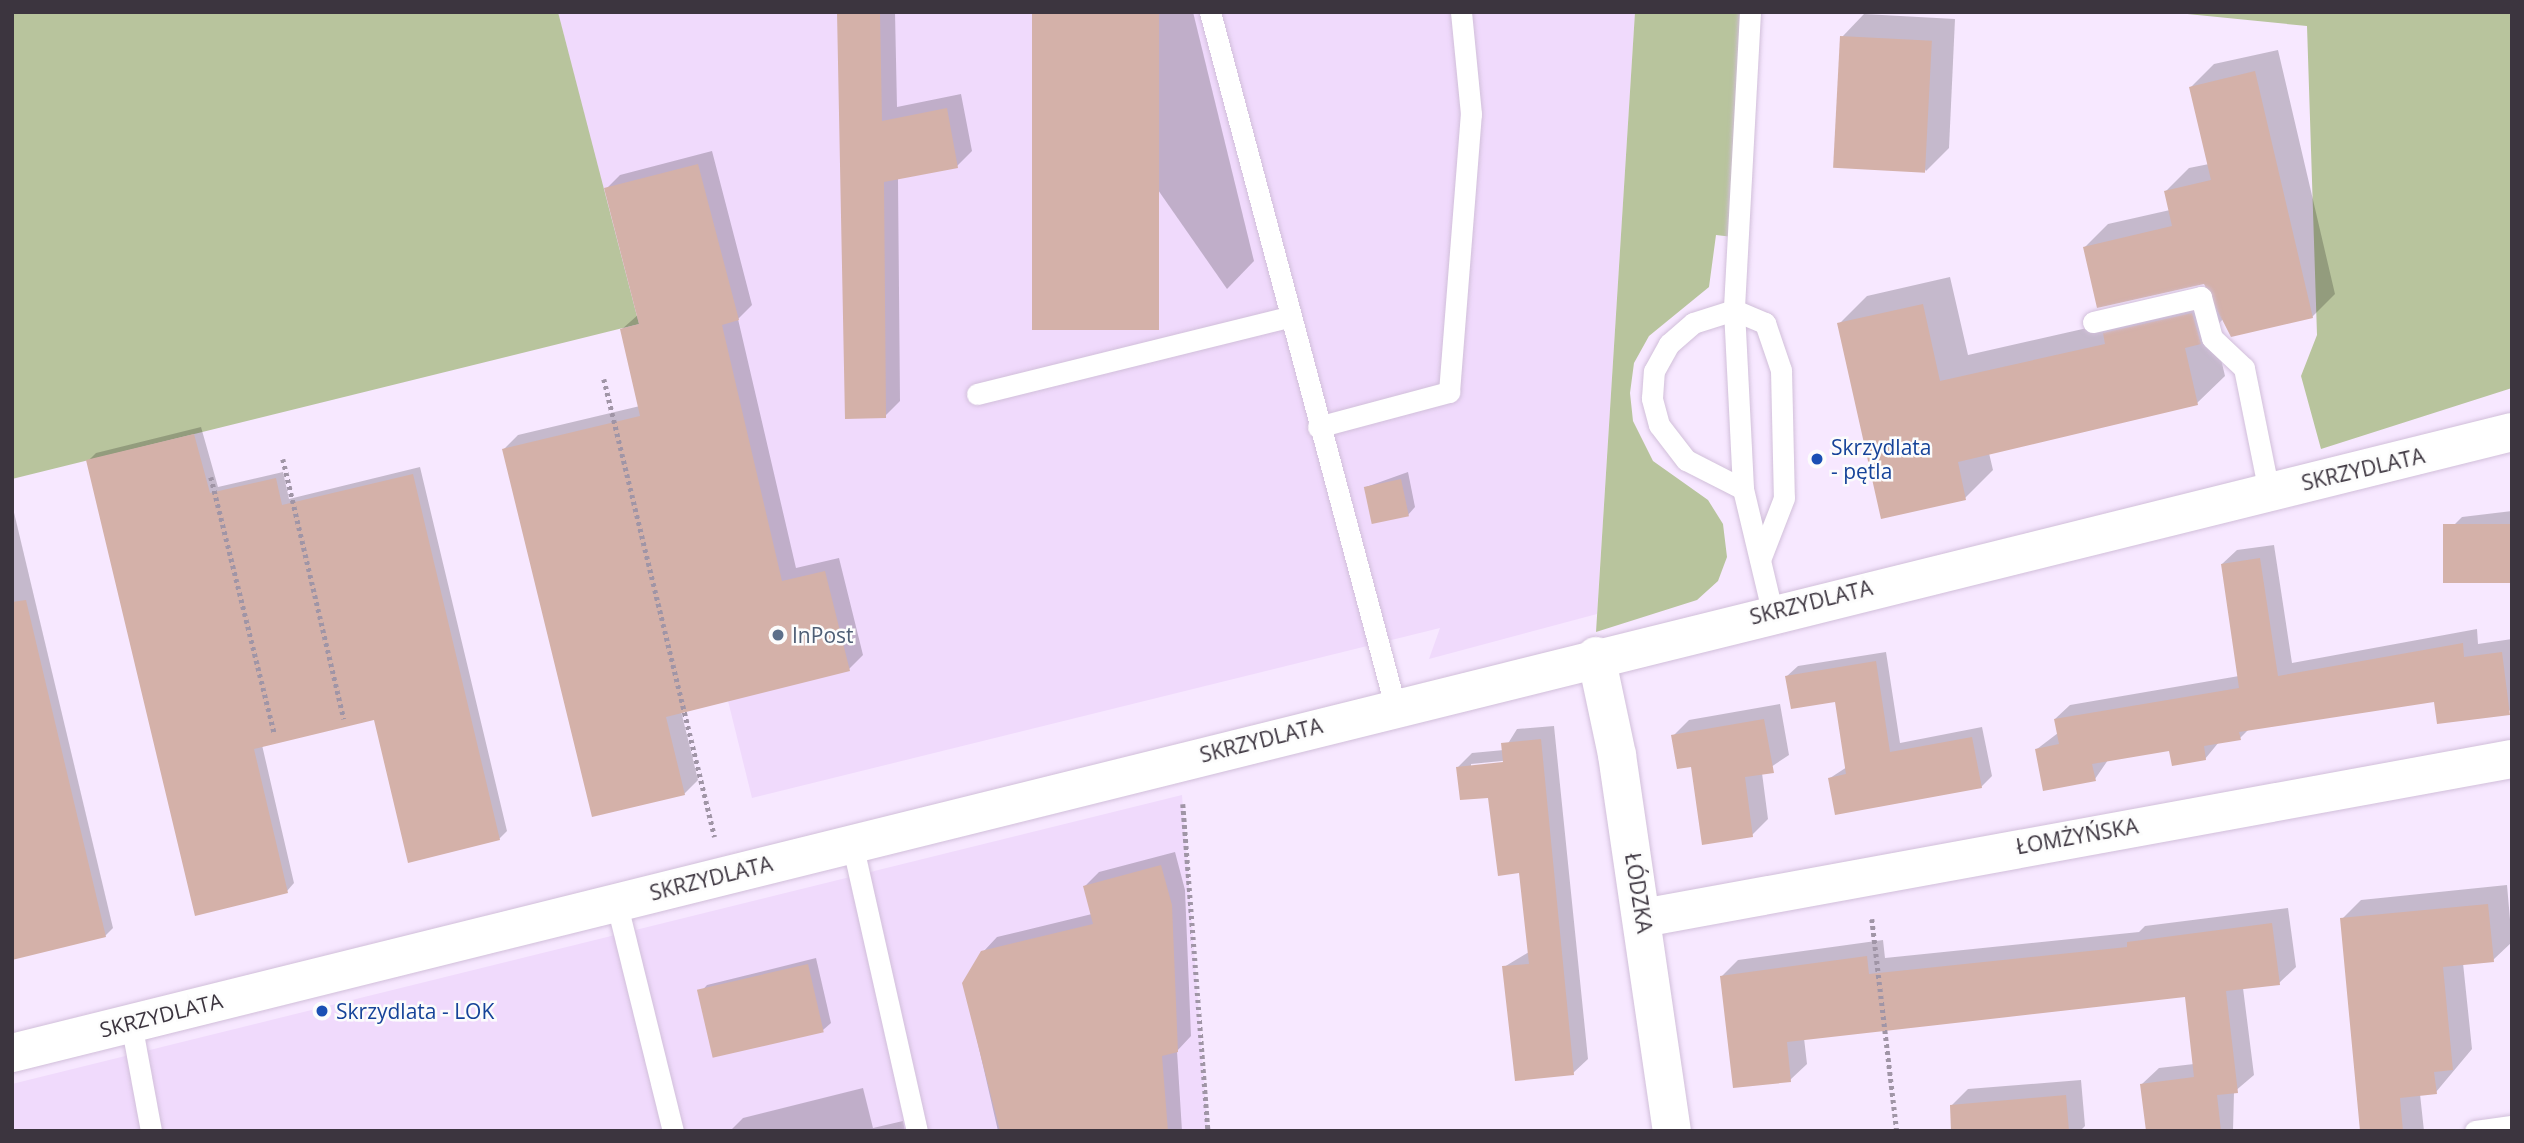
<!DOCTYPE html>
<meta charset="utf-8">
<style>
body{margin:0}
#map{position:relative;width:2524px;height:1143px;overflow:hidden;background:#f7e8ff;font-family:"Open Sans",sans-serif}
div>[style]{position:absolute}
.built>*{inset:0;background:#f0dafc}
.green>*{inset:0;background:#b8c49d}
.shadow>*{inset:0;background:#0003}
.building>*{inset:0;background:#d4b1a9;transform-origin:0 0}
.path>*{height:4.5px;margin-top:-2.25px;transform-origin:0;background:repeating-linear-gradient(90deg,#a095a6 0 3.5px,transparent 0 7px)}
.roads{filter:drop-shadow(0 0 2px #d1bfda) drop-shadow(0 0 2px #d1bfda)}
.lane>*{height:21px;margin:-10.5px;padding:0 10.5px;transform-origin:10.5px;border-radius:10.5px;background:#fff}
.street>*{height:38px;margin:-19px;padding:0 19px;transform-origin:19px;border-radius:19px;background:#fff}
.dots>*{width:19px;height:19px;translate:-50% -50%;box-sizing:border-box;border:4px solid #fcfcfc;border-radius:50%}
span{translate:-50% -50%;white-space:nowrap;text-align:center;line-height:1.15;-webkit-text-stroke:5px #fcfcfc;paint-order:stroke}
.transit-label{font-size:21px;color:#164399}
.left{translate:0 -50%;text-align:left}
.street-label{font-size:21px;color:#3c353f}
.service-label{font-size:21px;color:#4e5e75}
.frame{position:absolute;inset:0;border:14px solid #3c353f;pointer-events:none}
</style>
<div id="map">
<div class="built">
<div style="clip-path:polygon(558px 12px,1635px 12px,1597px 614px,1429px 659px,1440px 628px,752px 798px)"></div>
<div style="clip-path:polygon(1182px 795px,1208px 1131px,12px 1131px,12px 1084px)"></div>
</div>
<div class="green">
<div style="clip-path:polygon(12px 12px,558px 12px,639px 324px,12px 479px)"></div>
<div style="clip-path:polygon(1635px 12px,1750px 12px,1733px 237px,1716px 235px,1709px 287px,1649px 336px,1634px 363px,1630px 393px,1633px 421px,1653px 461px,1708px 500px,1723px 524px,1727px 557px,1718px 581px,1697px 600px,1596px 632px)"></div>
<div style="clip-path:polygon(2167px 12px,2512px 12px,2512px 388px,2321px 449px,2301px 376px,2317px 335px,2307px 26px)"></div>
</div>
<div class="shadow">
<div style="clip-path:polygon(838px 12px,895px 12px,897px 107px,961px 94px,972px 151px,957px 166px,898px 178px,900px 401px,885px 416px)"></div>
<div style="clip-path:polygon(1034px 12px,1193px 12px,1254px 261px,1227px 289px)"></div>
<div style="clip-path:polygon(1864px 14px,1955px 19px,1949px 148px,1926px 171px,1842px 37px)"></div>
<div style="clip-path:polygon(2278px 50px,2335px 294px,2312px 317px,2223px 319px,2214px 329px,2225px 376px,2197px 403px,1989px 453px,1993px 470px,1965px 498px,1839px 324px,1867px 296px,1950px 277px,1968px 355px,2118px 321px,2208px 289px,2205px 282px,2085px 247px,2108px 224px,2170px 210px,2166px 191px,2189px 168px,2209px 164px,2191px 87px,2214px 64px)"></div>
<div style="clip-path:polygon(712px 151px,752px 305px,738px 319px,796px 568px,839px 558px,863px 655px,849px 669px,681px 711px,698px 780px,684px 794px,504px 449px,518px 435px,640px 406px,622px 329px,639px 314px,606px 189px,620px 175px)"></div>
<div style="clip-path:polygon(201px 427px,218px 487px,283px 472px,289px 499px,420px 467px,507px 831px,499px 839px,375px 718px,262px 745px,294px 883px,287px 891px,88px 461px,96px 453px)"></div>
<div style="clip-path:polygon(1408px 472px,1415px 507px,1408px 515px,1366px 487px)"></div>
<div style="clip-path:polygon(12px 504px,113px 928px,105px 936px,12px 948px)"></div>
<div style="clip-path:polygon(2512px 511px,2512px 581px,2446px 533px,2462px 517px)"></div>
<div style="clip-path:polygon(2274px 545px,2292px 663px,2477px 629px,2478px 644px,2512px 639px,2512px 711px,2436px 700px,2250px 728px,2240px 738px,2219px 742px,2205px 759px,2171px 749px,2108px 760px,2095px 779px,2037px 749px,2058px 733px,2055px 719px,2070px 705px,2239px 676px,2222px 564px,2237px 550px)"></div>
<div style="clip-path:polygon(1886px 652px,1900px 743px,1982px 727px,1992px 776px,1981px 787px,1830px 778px,1847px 767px,1837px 700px,1787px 676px,1798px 666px)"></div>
<div style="clip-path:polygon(1780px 704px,1789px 755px,1762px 773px,1768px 819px,1752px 835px,1673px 736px,1689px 720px)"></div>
<div style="clip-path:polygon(evenodd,1554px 726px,1588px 1059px,1573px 1073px,1504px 967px,1529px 952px,1521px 871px,1490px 796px,1458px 767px,1472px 753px,1504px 750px,1517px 729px,1554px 726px,1512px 760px,1512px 763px,1471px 767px,1471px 764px,1512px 760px)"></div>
<div style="clip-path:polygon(1175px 852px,1185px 890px,1191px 1036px,1177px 1051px,1182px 1131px,998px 1131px,964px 983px,983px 952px,997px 937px,1092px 914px,1085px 886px,1099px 872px)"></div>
<div style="clip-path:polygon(2507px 885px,2512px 942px,2493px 960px,2463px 963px,2472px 1049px,2436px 1092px,2420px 1094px,2424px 1131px,2362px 1131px,2342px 919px,2361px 900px)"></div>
<div style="clip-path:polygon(2288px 908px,2296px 967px,2279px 983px,2243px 988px,2254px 1075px,2234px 1092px,2233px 1131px,2148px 1131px,2142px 1084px,2159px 1068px,2194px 1064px,2186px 995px,1804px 1038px,1807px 1064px,1790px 1080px,1722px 976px,1738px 960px,1883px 940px,1885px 958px,2139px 932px,2145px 926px)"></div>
<div style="clip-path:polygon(816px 958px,831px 1023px,823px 1030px,700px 993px,707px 985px)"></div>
<div style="clip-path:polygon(2081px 1080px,2085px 1126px,2080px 1131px,1955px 1131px,1952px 1105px,1968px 1089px)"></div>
<div style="clip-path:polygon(863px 1088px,873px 1128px,903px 1121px,905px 1131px,730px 1131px,743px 1118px)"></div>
</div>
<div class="building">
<div style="clip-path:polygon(837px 12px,880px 12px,882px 121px,947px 108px,958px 168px,884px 182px,886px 418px,845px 419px)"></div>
<div style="left:1032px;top:12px;width:127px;height:318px"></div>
<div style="left:1840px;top:36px;width:92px;height:132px;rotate:3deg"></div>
<div style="clip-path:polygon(2255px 71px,2313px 318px,2231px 337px,2204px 284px,2097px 308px,2083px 247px,2172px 226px,2164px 191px,2211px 180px,2189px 87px)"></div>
<div style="clip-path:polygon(698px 164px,739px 320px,722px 325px,782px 581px,825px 571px,850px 671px,666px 717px,685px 795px,592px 817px,502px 449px,640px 416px,620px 329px,639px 324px,604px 188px)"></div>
<div style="clip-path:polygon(1923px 304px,1940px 381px,2105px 344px,2103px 333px,2192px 313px,2201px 344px,2185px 348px,2198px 405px,1958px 462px,1966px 500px,1881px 519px,1837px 323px)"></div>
<div style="clip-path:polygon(194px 434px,210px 493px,276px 478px,282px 505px,413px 474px,500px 840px,408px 863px,374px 720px,254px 749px,288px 893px,195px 916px,86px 460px)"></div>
<div style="left:1401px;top:479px;width:38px;height:38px;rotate:78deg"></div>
<div style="left:2512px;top:524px;width:59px;height:69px;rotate:90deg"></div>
<div style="clip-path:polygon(2260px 558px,2278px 676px,2463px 643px,2464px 657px,2502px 652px,2510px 715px,2437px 724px,2434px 702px,2239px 732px,2241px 740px,2204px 746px,2206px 760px,2172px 766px,2169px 751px,2092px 764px,2096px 781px,2043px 791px,2035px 749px,2059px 744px,2054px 719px,2239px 688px,2221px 564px)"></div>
<div style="clip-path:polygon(26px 600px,106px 937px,12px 960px,12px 602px)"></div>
<div style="clip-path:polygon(1876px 661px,1890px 752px,1972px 737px,1982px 788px,1835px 815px,1828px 778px,1846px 774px,1835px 702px,1791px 709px,1785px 676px)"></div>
<div style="clip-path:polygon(1764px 719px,1774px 773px,1745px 777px,1753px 837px,1702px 845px,1691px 767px,1677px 769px,1671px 735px)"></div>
<div style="clip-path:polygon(1541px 739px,1574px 1075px,1515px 1081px,1502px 966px,1529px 964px,1519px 873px,1498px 876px,1488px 798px,1460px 800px,1456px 767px,1503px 762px,1501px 743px)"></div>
<div style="clip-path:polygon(1161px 865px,1172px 905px,1178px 1052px,1162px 1056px,1168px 1131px,1000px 1131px,962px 983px,981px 951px,1093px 924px,1083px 886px)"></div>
<div style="clip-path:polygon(2488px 904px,2494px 962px,2443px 967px,2453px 1070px,2434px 1072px,2437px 1094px,2400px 1098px,2403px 1131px,2360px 1131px,2340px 918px)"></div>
<div style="clip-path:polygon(2272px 923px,2280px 985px,2226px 991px,2238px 1093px,2217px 1095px,2221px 1131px,2146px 1131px,2140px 1084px,2194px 1077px,2185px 997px,1787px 1042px,1791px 1082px,1733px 1088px,1720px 976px,1867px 956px,1869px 974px,2127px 947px,2127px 942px)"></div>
<div style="left:808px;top:964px;width:70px;height:114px;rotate:77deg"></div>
<div style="clip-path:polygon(2066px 1095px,2069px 1131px,1951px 1131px,1950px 1105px)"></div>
</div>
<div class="path">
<div style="left:604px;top:379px;width:471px;rotate:76.4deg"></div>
<div style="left:283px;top:459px;width:267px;rotate:76.8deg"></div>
<div style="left:211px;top:477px;width:263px;rotate:76.1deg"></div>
<div style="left:1183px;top:804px;width:328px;rotate:85.6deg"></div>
<div style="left:1872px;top:919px;width:213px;rotate:83.3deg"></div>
</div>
<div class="roads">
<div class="lane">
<div style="left:1210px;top:12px;width:718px;rotate:75.07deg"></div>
<div style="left:1750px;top:12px;width:298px;rotate:93.1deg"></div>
<div style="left:1734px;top:310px;width:179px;rotate:87.1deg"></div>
<div style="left:1743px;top:489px;width:125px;rotate:76.6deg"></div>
<div style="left:2093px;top:322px;width:111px;rotate:-13deg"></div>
<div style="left:2201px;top:297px;width:42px;rotate:75deg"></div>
<div style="left:2212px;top:338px;width:44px;rotate:43.2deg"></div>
<div style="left:2244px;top:368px;width:126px;rotate:78.6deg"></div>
<div style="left:977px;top:394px;width:321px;rotate:-13.9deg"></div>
<div style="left:1318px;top:427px;width:136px;rotate:-15deg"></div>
<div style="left:1449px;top:392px;width:279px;rotate:-85.5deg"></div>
<div style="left:1471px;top:114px;width:102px;rotate:-95.6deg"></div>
<div style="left:1743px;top:489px;width:64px;rotate:-153deg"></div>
<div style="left:1686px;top:460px;width:44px;rotate:-127.6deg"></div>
<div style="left:1659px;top:425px;width:28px;rotate:-105deg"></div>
<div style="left:1652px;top:398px;width:27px;rotate:-86deg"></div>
<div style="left:1654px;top:371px;width:31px;rotate:-61deg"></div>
<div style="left:1669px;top:344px;width:32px;rotate:-41deg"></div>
<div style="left:1693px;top:323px;width:43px;rotate:-17.6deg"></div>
<div style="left:1734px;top:310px;width:34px;rotate:23deg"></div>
<div style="left:1765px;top:323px;width:50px;rotate:71.2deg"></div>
<div style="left:1781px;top:370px;width:128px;rotate:88.7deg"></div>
<div style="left:1784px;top:498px;width:66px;rotate:111.2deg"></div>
<div style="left:852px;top:843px;width:295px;rotate:77.3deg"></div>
<div style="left:616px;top:901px;width:237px;rotate:76.1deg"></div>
<div style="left:131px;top:1023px;width:110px;rotate:79.5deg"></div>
<div style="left:2475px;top:1131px;width:37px;rotate:-8deg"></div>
</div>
<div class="street">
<div style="left:1596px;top:656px;width:101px;rotate:78deg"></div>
<div style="left:1617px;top:755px;width:380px;rotate:81.7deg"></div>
<div style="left:1643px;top:918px;width:883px;rotate:-10.37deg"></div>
<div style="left:12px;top:1053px;width:2576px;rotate:-13.95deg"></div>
</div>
</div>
<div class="dots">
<div style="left:1817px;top:459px;background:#1a4fb4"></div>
<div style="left:778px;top:635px;background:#5c6f8a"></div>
<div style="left:322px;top:1011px;background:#1a4fb4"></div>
</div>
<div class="transit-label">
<span class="left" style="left:1831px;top:459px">Skrzydlata<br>- pętla</span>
<span class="left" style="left:336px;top:1011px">Skrzydlata - LOK</span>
</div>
<div class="street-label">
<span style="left:2363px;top:469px;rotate:-13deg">SKRZYDLATA</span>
<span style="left:1811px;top:602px;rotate:-14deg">SKRZYDLATA</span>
<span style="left:1261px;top:740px;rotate:-14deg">SKRZYDLATA</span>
<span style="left:2077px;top:836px;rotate:-10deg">ŁOMŻYŃSKA</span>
<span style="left:711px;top:878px;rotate:-14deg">SKRZYDLATA</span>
<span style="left:1639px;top:893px;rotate:81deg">ŁÓDZKA</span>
<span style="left:161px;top:1015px;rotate:-14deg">SKRZYDLATA</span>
</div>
<div class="service-label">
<span class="left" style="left:792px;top:635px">InPost</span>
</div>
<div class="frame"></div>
</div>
